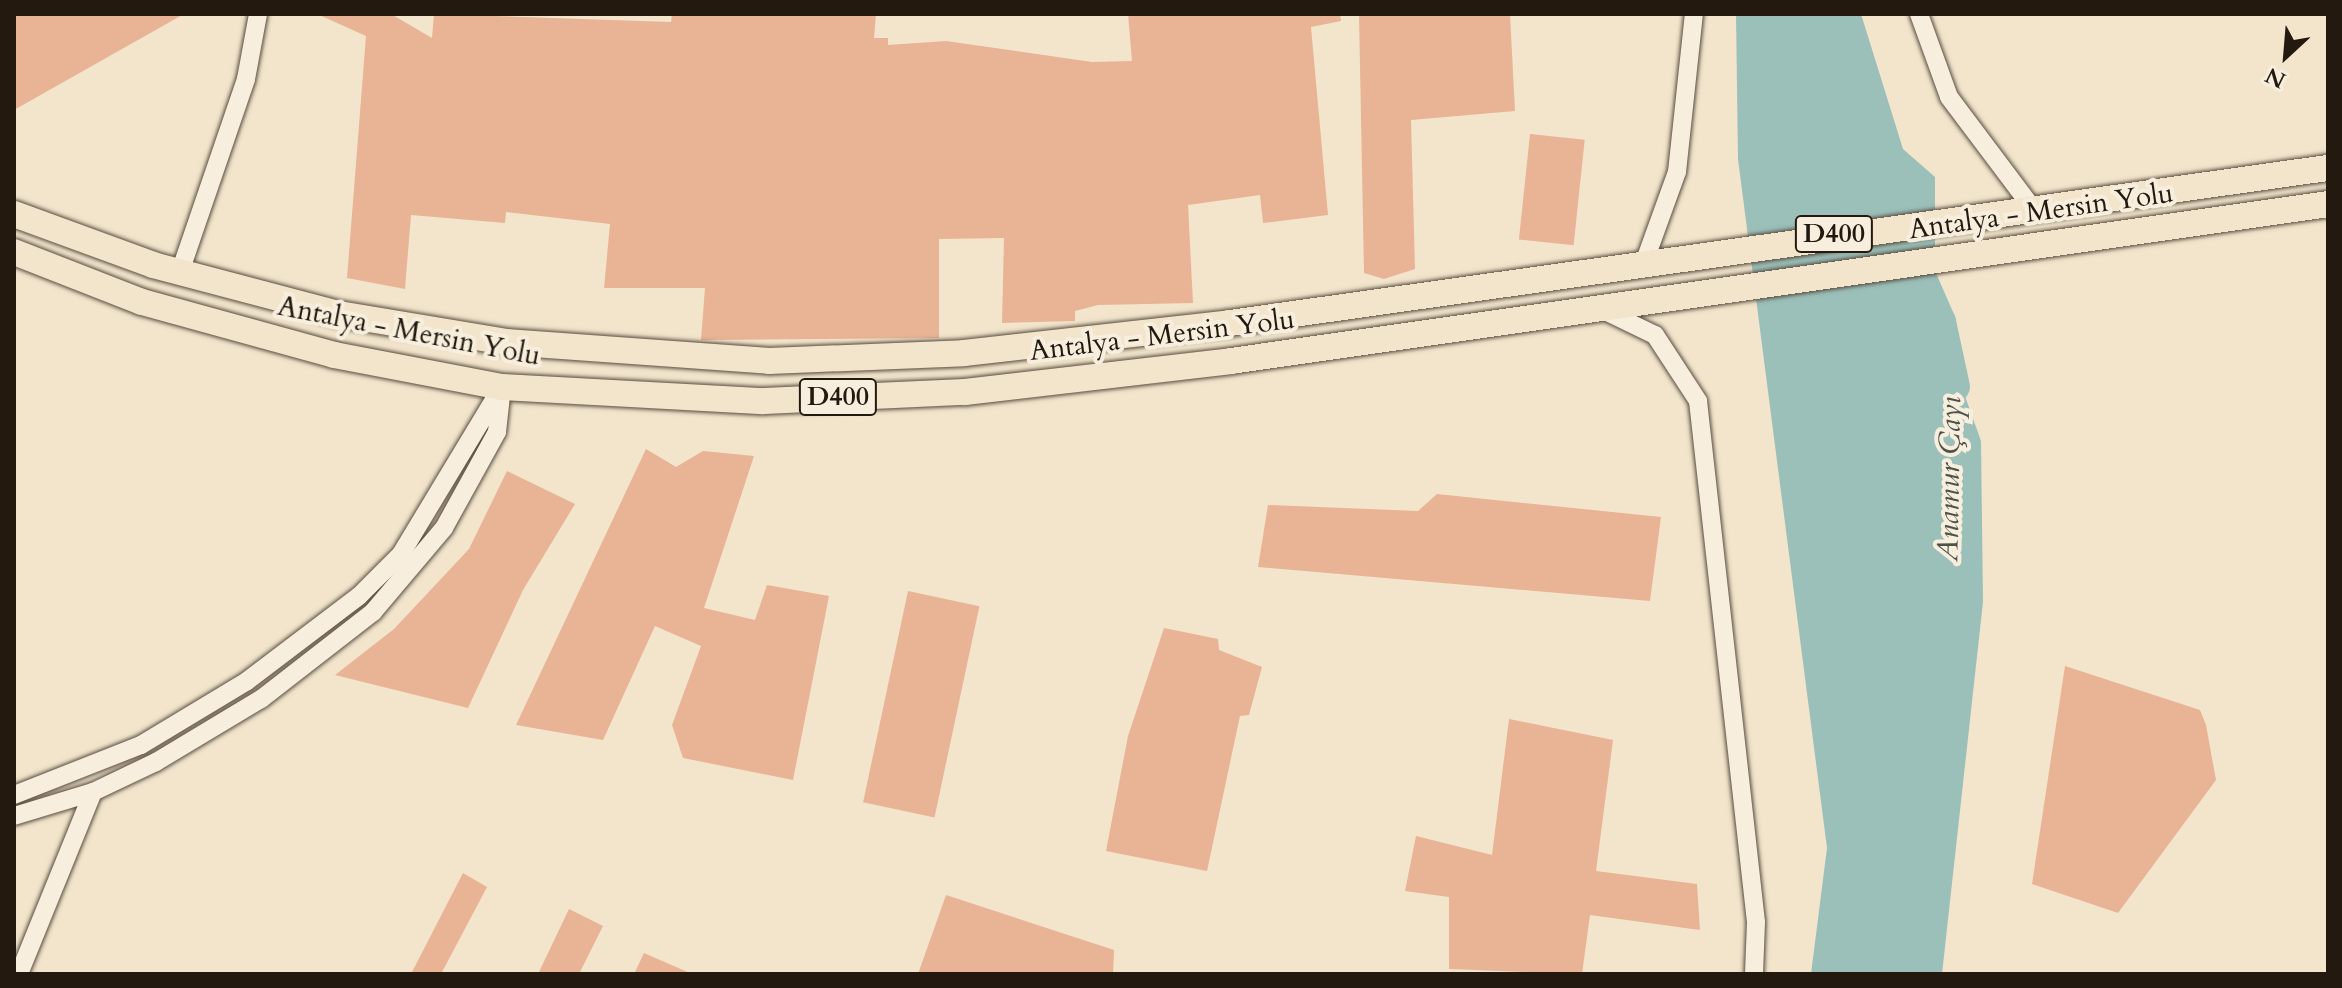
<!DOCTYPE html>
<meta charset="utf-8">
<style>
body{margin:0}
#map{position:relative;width:2342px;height:988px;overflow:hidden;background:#f2e5cc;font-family:Cardo,serif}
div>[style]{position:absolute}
.water>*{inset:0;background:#9bbfb9}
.river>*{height:32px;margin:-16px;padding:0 16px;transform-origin:16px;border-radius:16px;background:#9bbfb9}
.building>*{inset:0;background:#e9b396;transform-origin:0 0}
.roads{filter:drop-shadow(0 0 2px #584c3e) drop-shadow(0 0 2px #584c3e)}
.minor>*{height:18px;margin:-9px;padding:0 9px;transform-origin:9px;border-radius:9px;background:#f7eede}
.highway>*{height:26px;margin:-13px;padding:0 13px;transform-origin:13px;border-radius:13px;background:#f2e5cc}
span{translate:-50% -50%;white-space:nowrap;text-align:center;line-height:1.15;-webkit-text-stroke:8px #f7eede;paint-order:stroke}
.shield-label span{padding:2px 6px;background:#f7eede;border:2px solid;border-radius:6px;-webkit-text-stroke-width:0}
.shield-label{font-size:26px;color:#24190f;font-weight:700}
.street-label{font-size:28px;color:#24190f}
.water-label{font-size:30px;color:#4e534a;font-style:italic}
.frame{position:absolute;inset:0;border:16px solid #24190f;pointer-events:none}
.north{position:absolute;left:2246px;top:16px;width:80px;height:80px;-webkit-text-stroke:6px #f7eede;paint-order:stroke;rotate:206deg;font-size:22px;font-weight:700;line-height:32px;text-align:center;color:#24190f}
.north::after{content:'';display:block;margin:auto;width:28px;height:36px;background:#24190f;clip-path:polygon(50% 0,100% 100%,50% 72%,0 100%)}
</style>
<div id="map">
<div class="water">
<div style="clip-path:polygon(1736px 14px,1861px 14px,1903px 149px,1935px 177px,1935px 312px,1981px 441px,1983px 602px,1942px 974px,1811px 974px,1827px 848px,1738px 159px)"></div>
</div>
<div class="river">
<div style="left:1918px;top:272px;width:55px;rotate:66.3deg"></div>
<div style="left:1940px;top:322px;width:66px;rotate:77.8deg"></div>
</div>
<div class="building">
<div style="clip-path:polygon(14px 14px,184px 14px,14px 110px)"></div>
<div style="clip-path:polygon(317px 14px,391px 14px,432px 38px,434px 14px,671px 22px,672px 14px,876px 14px,874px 38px,888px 38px,888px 45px,946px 41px,1092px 62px,1132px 61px,1128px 14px,1340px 14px,1341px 21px,1311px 27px,1328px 215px,1263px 223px,1260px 195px,1188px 205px,1193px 303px,1098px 305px,1075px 311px,1075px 321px,1002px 323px,1004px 238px,939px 239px,939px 338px,701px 340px,705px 288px,604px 288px,610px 224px,506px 212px,505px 223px,411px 215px,405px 289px,347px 278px,366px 36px)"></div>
<div style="clip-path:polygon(1359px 14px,1510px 14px,1515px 111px,1411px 120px,1415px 269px,1384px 279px,1364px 273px)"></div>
<div style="left:1530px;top:134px;width:55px;height:106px;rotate:6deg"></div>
<div style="clip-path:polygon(646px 449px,676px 467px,703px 451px,754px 456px,704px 608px,755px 620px,767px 585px,829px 596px,793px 780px,683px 758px,672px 725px,701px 646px,655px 626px,603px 740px,516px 725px)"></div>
<div style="clip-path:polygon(507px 471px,575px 504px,523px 590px,468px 708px,335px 675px,394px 629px,469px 549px)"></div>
<div style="clip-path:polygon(1437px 494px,1661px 517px,1650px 601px,1258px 567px,1268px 505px,1418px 511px)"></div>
<div style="left:908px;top:591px;width:73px;height:216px;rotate:12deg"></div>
<div style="clip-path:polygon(1164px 628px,1218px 639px,1219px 650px,1262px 667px,1249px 715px,1240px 716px,1207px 871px,1106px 851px,1128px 736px)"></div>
<div style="clip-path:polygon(2065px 666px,2200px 710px,2206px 725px,2216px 780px,2118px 913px,2032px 884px)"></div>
<div style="clip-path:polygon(1509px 719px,1613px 740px,1596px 871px,1697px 884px,1700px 930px,1590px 915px,1582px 974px,1449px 969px,1449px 897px,1405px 891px,1416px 836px,1492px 855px)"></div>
<div style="clip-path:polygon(463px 873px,487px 887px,441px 974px,411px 974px)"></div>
<div style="clip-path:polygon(946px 895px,1114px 950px,1113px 974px,918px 974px)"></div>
<div style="clip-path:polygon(569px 909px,603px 926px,579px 974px,538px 974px)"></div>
<div style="clip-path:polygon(644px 953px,692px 974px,634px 974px)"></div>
</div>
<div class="roads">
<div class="minor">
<div style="left:1919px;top:14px;width:88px;rotate:70.1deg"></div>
<div style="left:1949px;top:97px;width:135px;rotate:53.1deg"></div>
<div style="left:1644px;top:263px;width:97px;rotate:-70.1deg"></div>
<div style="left:1677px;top:172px;width:159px;rotate:-83.9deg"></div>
<div style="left:180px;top:272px;width:204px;rotate:-71.1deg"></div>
<div style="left:246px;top:79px;width:66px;rotate:-79.5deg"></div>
<div style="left:1601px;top:309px;width:60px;rotate:25.7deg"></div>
<div style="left:1655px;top:335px;width:79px;rotate:56.9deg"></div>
<div style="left:1698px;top:401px;width:524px;rotate:83.65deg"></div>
<div style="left:1756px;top:922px;width:52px;rotate:92.2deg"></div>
<div style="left:14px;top:795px;width:136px;rotate:-21.5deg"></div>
<div style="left:141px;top:745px;width:124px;rotate:-31.1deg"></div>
<div style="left:247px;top:681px;width:141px;rotate:-37.2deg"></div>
<div style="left:359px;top:596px;width:59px;rotate:-45deg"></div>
<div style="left:401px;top:554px;width:192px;rotate:-58.9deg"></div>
<div style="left:14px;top:816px;width:83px;rotate:-16.9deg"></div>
<div style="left:93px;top:792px;width:70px;rotate:-25.5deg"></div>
<div style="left:156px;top:762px;width:122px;rotate:-31deg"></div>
<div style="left:261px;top:699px;width:142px;rotate:-37.8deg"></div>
<div style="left:373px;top:612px;width:110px;rotate:-49.8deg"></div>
<div style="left:444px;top:528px;width:110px;rotate:-61.1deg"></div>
<div style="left:497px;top:432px;width:45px;rotate:-83.7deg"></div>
<div style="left:19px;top:974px;width:196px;rotate:-67.9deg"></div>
</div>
<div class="highway">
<div style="left:14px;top:214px;width:148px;rotate:20.1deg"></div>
<div style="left:153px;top:265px;width:192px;rotate:14.8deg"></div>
<div style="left:339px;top:314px;width:169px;rotate:9.5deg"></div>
<div style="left:506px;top:342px;width:264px;rotate:4.1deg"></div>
<div style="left:769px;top:361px;width:195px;rotate:-2.3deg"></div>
<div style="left:964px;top:353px;width:268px;rotate:-6.4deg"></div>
<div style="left:1230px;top:323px;width:1109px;rotate:-8.04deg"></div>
<div style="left:14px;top:252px;width:137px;rotate:21.3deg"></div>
<div style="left:142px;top:302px;width:199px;rotate:15.4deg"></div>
<div style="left:334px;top:355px;width:171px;rotate:10.8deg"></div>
<div style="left:502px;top:387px;width:262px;rotate:3.1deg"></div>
<div style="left:764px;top:401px;width:201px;rotate:-2.6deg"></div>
<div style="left:965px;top:392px;width:268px;rotate:-6.6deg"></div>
<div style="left:1231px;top:361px;width:1108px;rotate:-8.14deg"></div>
</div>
</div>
<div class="shield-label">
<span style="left:1834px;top:234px">D400</span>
<span style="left:838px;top:397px">D400</span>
</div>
<div class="street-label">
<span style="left:2041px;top:211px;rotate:-8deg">Antalya - Mersin Yolu</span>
<span style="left:409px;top:331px;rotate:11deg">Antalya - Mersin Yolu</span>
<span style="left:1162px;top:335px;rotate:-7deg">Antalya - Mersin Yolu</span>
</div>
<div class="water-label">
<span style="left:1950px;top:479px;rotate:-89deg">Anamur Çayı</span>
</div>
<div class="frame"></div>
<div class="north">N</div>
</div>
